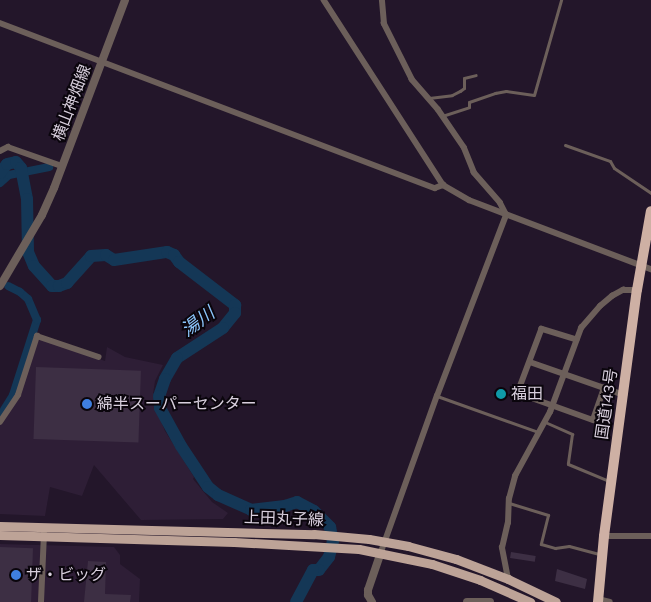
<!DOCTYPE html>
<meta charset="utf-8">
<style>
body{margin:0}
#map{position:relative;width:651px;height:602px;overflow:hidden;background:#23162a;font-family:Karla,"Noto Sans JP",sans-serif}
div>[style]{position:absolute}
.built>*{inset:0;background:#2e1e36}
.canal>*{height:8px;margin:-4px;padding:0 4px;transform-origin:4px;border-radius:4px;background:#143756}
.river>*{height:12px;margin:-6px;padding:0 6px;transform-origin:6px;border-radius:6px;background:#143756}
.building>*{inset:0;background:#3d2f44;transform-origin:0 0}
.service>*{height:3px;margin:-1.5px;padding:0 1.5px;transform-origin:1.5px;border-radius:1.5px;background:#6c5f5a}
.minor>*{height:5.5px;margin:-2.75px;padding:0 2.75px;transform-origin:2.75px;border-radius:2.75px;background:#6c5f5a}
.tertiary>*{height:8px;margin:-4px;padding:0 4px;transform-origin:4px;border-radius:4px;background:#6c5f5a}
.primary>*{height:9px;margin:-4.5px;padding:0 4.5px;transform-origin:4.5px;border-radius:4.5px;background:#bda397}
.trunk>*{height:10px;margin:-5px;padding:0 5px;transform-origin:5px;border-radius:5px;background:#ceb0a4}
.dots>*{width:14px;height:14px;translate:-50% -50%;box-sizing:border-box;border:2px solid #0a050c;border-radius:50%}
span{translate:-50% -50%;white-space:nowrap;text-align:center;line-height:1.15;-webkit-text-stroke:4px #0a050c;paint-order:stroke}
.street-label{font-size:16px;color:#d8cfdd}
.poi-label{font-size:16px;color:#d8cfdd}
.left{translate:0 -50%;text-align:left}
.water-label{font-size:18px;color:#8cc5fc;font-style:italic}
</style>
<div id="map">
<div class="built">
<div style="clip-path:polygon(41px 339px,105px 361px,107px 347px,125px 357px,163px 365px,155px 381px,153px 394px,154px 404px,165px 431px,194px 477px,193px 479px,212px 502px,228px 513px,223px 519px,141px 520px,94px 465px,82px 496px,50px 487px,45px 516px,0 514px,0 425px,8px 415px,36px 343px)"></div>
<div style="clip-path:polygon(0 544px,114px 547px,120px 555px,120px 564px,140px 579px,139px 602px,0 602px)"></div>
</div>
<div class="canal">
<div style="left:0;top:183px;width:12px;rotate:-42deg"></div>
<div style="left:9px;top:175px;width:41px;rotate:-11.3deg"></div>
<div style="left:0;top:416px;width:25px;rotate:-58deg"></div>
<div style="left:13px;top:395px;width:79px;rotate:-72.3deg"></div>
<div style="left:37px;top:320px;width:23px;rotate:-113deg"></div>
<div style="left:28px;top:299px;width:11px;rotate:-139deg"></div>
<div style="left:20px;top:292px;width:13px;rotate:-153deg"></div>
</div>
<div class="river">
<div style="left:0;top:173px;width:11px;rotate:-52deg"></div>
<div style="left:7px;top:164px;width:9px;rotate:-13deg"></div>
<div style="left:16px;top:162px;width:8px;rotate:50deg"></div>
<div style="left:21px;top:168px;width:32px;rotate:79deg"></div>
<div style="left:27px;top:199px;width:53px;rotate:88.9deg"></div>
<div style="left:28px;top:252px;width:15px;rotate:67deg"></div>
<div style="left:34px;top:266px;width:27px;rotate:48deg"></div>
<div style="left:52px;top:286px;width:7px"></div>
<div style="left:59px;top:286px;width:9px;rotate:-21deg"></div>
<div style="left:67px;top:283px;width:36px;rotate:-48deg"></div>
<div style="left:91px;top:256px;width:15px;rotate:-4deg"></div>
<div style="left:106px;top:255px;width:9px;rotate:32deg"></div>
<div style="left:114px;top:260px;width:54px;rotate:-8.6deg"></div>
<div style="left:167px;top:252px;width:8px;rotate:23deg"></div>
<div style="left:174px;top:255px;width:9px;rotate:54deg"></div>
<div style="left:179px;top:262px;width:71px;rotate:37.5deg"></div>
<div style="left:235px;top:305px;width:8px;rotate:90deg"></div>
<div style="left:235px;top:313px;width:19px;rotate:129deg"></div>
<div style="left:223px;top:328px;width:55px;rotate:146.9deg"></div>
<div style="left:177px;top:358px;width:24px;rotate:120deg"></div>
<div style="left:165px;top:379px;width:18px;rotate:109deg"></div>
<div style="left:159px;top:396px;width:12px;rotate:85deg"></div>
<div style="left:160px;top:408px;width:43px;rotate:61.1deg"></div>
<div style="left:181px;top:446px;width:49px;rotate:56.6deg"></div>
<div style="left:208px;top:487px;width:13px;rotate:39deg"></div>
<div style="left:218px;top:495px;width:36px;rotate:24deg"></div>
<div style="left:251px;top:510px;width:34px;rotate:-7deg"></div>
<div style="left:285px;top:506px;width:13px;rotate:-18deg"></div>
<div style="left:297px;top:502px;width:19px;rotate:28deg"></div>
<div style="left:314px;top:511px;width:23px;rotate:45deg"></div>
<div style="left:330px;top:527px;width:14px;rotate:78deg"></div>
<div style="left:333px;top:541px;width:16px;rotate:104deg"></div>
<div style="left:329px;top:557px;width:16px;rotate:128deg"></div>
<div style="left:319px;top:570px;width:6px;rotate:180deg"></div>
<div style="left:313px;top:570px;width:36px;rotate:118deg"></div>
</div>
<div class="building">
<div style="left:36px;top:367px;width:105px;height:72px;rotate:2deg"></div>
<div style="left:0;top:547px;width:33px;height:55px;rotate:2deg"></div>
<div style="left:511px;top:552px;width:25px;height:6px;rotate:9deg"></div>
<div style="clip-path:polygon(88px 561px,106px 562px,105px 594px,131px 595px,130px 602px,84px 602px)"></div>
<div style="clip-path:polygon(557px 569px,587px 579px,585px 589px,555px 581px)"></div>
</div>
<div class="service">
<div style="left:429px;top:98px;width:23px;rotate:-7deg"></div>
<div style="left:452px;top:95px;width:9px;rotate:-27deg"></div>
<div style="left:460px;top:91px;width:5px;rotate:-37deg"></div>
<div style="left:464px;top:88px;width:10px;rotate:-90deg"></div>
<div style="left:464px;top:78px;width:12px;rotate:-14deg"></div>
<div style="left:442px;top:116px;width:28px;rotate:-18deg"></div>
<div style="left:469px;top:107px;width:5px;rotate:-90deg"></div>
<div style="left:469px;top:102px;width:28px;rotate:-19deg"></div>
<div style="left:495px;top:93px;width:11px;rotate:-10deg"></div>
<div style="left:506px;top:91px;width:28px;rotate:8deg"></div>
<div style="left:534px;top:95px;width:99px;rotate:-74.1deg"></div>
<div style="left:565px;top:145px;width:48px;rotate:19.6deg"></div>
<div style="left:610px;top:161px;width:8px;rotate:60deg"></div>
<div style="left:614px;top:168px;width:45px;rotate:34deg"></div>
<div style="left:437px;top:396px;width:107px;rotate:19.6deg"></div>
<div style="left:545px;top:422px;width:30px;rotate:24deg"></div>
<div style="left:572px;top:434px;width:30px;rotate:98deg"></div>
<div style="left:568px;top:464px;width:44px;rotate:22.5deg"></div>
<div style="left:509px;top:503px;width:41px;rotate:17.1deg"></div>
<div style="left:548px;top:515px;width:30px;rotate:104deg"></div>
<div style="left:541px;top:544px;width:15px;rotate:16deg"></div>
<div style="left:555px;top:548px;width:14px;rotate:-8deg"></div>
<div style="left:569px;top:546px;width:31px;rotate:15deg"></div>
</div>
<div class="minor">
<div style="left:324px;top:0;width:220px;rotate:57.2deg"></div>
<div style="left:443px;top:185px;width:30px;rotate:30deg"></div>
<div style="left:469px;top:200px;width:195px;rotate:20.8deg"></div>
<div style="left:0;top:23px;width:465px;rotate:20.8deg"></div>
<div style="left:435px;top:188px;width:9px;rotate:-21deg"></div>
<div style="left:0;top:151px;width:9px;rotate:-27deg"></div>
<div style="left:8px;top:147px;width:57px;rotate:19.4deg"></div>
<div style="left:577px;top:340px;width:37px;rotate:-163deg"></div>
<div style="left:542px;top:329px;width:68px;rotate:110.6deg"></div>
<div style="left:518px;top:393px;width:80px;rotate:19.8deg"></div>
<div style="left:593px;top:420px;width:34px;rotate:-71deg"></div>
<div style="left:530px;top:362px;width:100px;rotate:19.3deg"></div>
<div style="left:0;top:422px;width:32px;rotate:-56deg"></div>
<div style="left:18px;top:395px;width:62px;rotate:-72.1deg"></div>
<div style="left:37px;top:336px;width:65px;rotate:18.7deg"></div>
<div style="left:604px;top:536px;width:47px"></div>
<div style="left:381px;top:552px;width:166px;rotate:-70.3deg"></div>
<div style="left:437px;top:396px;width:194px;rotate:-69.1deg"></div>
<div style="left:506px;top:215px;width:13px;rotate:-117deg"></div>
<div style="left:500px;top:203px;width:40px;rotate:-131deg"></div>
<div style="left:474px;top:173px;width:27px;rotate:-112deg"></div>
<div style="left:464px;top:148px;width:46px;rotate:-124.4deg"></div>
<div style="left:438px;top:110px;width:40px;rotate:-131deg"></div>
<div style="left:412px;top:80px;width:63px;rotate:-116.6deg"></div>
<div style="left:384px;top:24px;width:24px;rotate:-95deg"></div>
<div style="left:508px;top:579px;width:32px;rotate:-101deg"></div>
<div style="left:502px;top:548px;width:26px;rotate:-77deg"></div>
<div style="left:508px;top:523px;width:24px;rotate:-88deg"></div>
<div style="left:509px;top:499px;width:24px;rotate:-75deg"></div>
<div style="left:515px;top:476px;width:73px;rotate:-61.3deg"></div>
<div style="left:550px;top:412px;width:90px;rotate:-69.7deg"></div>
<div style="left:581px;top:328px;width:29px;rotate:-49deg"></div>
<div style="left:600px;top:306px;width:16px;rotate:-40deg"></div>
<div style="left:612px;top:296px;width:13px;rotate:-29deg"></div>
<div style="left:623px;top:290px;width:14px"></div>
<div style="left:598px;top:599px;width:12px;rotate:14deg"></div>
<div style="left:41px;top:602px;width:68px;rotate:-87.5deg"></div>
</div>
<div class="tertiary">
<div style="left:0;top:286px;width:82px;rotate:-59.4deg"></div>
<div style="left:42px;top:215px;width:30px;rotate:-66deg"></div>
<div style="left:54px;top:188px;width:201px;rotate:-69.3deg"></div>
<div style="left:372px;top:602px;width:8px;rotate:-120deg"></div>
<div style="left:368px;top:595px;width:5px;rotate:-90deg"></div>
<div style="left:368px;top:590px;width:40px;rotate:-71.1deg"></div>
<div style="left:467px;top:602px;width:23px"></div>
</div>
<div class="primary">
<div style="left:0;top:526px;width:314px;rotate:1.5deg"></div>
<div style="left:314px;top:534px;width:55px;rotate:5.2deg"></div>
<div style="left:369px;top:539px;width:40px;rotate:10deg"></div>
<div style="left:408px;top:546px;width:50px;rotate:15.2deg"></div>
<div style="left:456px;top:559px;width:56px;rotate:21deg"></div>
<div style="left:508px;top:579px;width:53px;rotate:25.6deg"></div>
<div style="left:0;top:535px;width:234px;rotate:1.7deg"></div>
<div style="left:234px;top:542px;width:125px;rotate:3.2deg"></div>
<div style="left:359px;top:549px;width:75px;rotate:11.6deg"></div>
<div style="left:432px;top:564px;width:51px;rotate:18.4deg"></div>
<div style="left:480px;top:580px;width:55px;rotate:23.7deg"></div>
</div>
<div class="trunk">
<div style="left:598px;top:602px;width:66px;rotate:-84.8deg"></div>
<div style="left:604px;top:536px;width:248px;rotate:-82.4deg"></div>
<div style="left:637px;top:290px;width:80px;rotate:-80deg"></div>
</div>
<div class="dots">
<div style="left:501px;top:394px;background:#0f9aa8"></div>
<div style="left:87px;top:404px;background:#3f7fe0"></div>
<div style="left:16px;top:575px;background:#3f7fe0"></div>
</div>
<div class="street-label">
<span style="left:72px;top:103px;rotate:-69deg">横山神畑線</span>
<span style="left:607px;top:404px;rotate:-82deg">国道143号</span>
<span style="left:284px;top:519px;rotate:2deg">上田丸子線</span>
</div>
<div class="poi-label">
<span class="left" style="left:511px;top:394px">福田</span>
<span class="left" style="left:97px;top:404px">綿半スーパーセンター</span>
<span class="left" style="left:26px;top:575px">ザ・ビッグ</span>
</div>
<div class="water-label">
<span style="left:198px;top:322px;rotate:-37deg">湯川</span>
</div>
</div>
